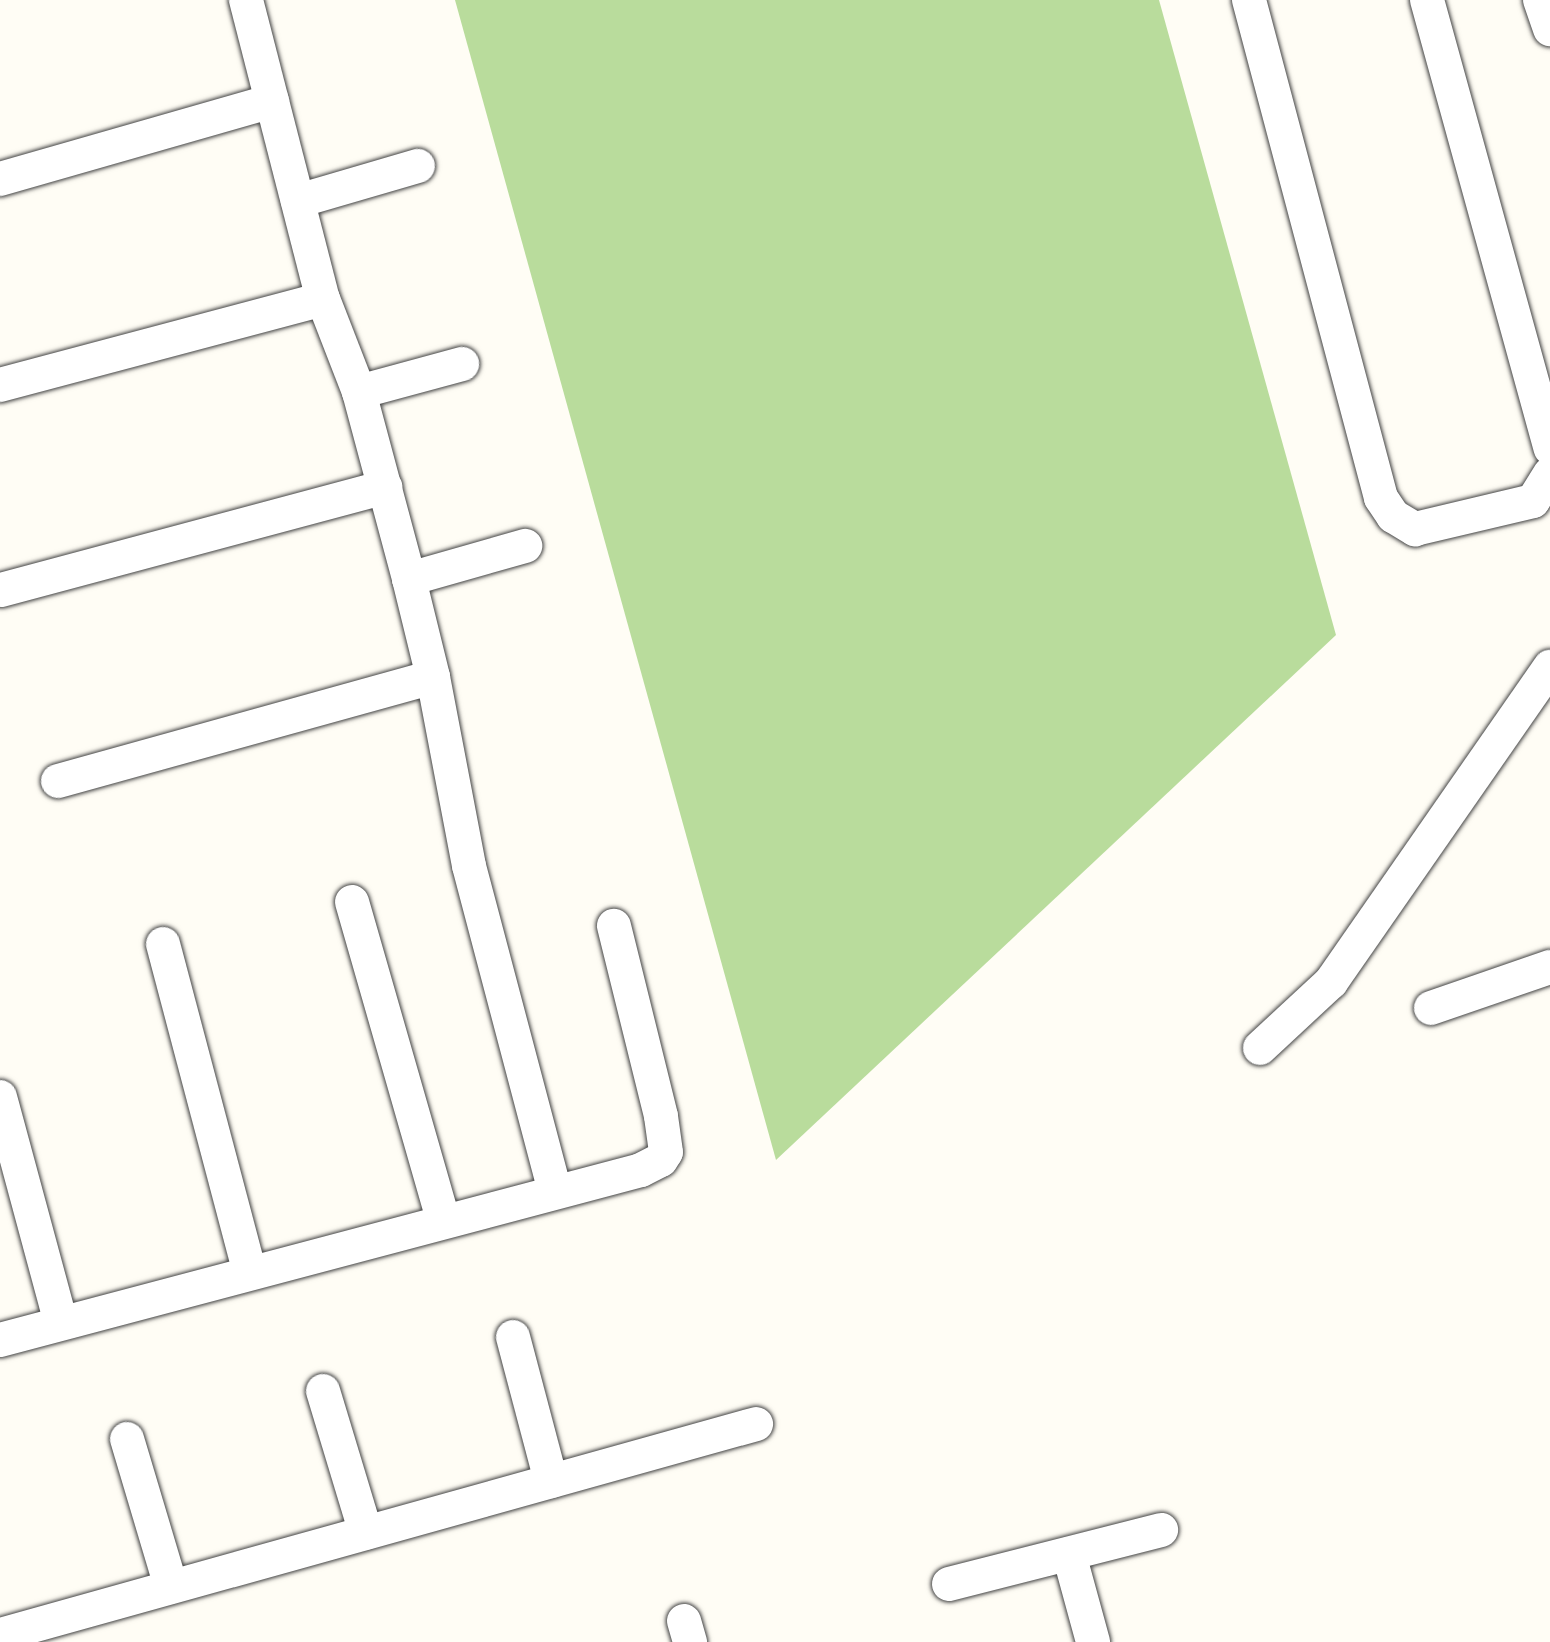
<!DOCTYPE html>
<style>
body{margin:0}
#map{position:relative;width:1550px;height:1642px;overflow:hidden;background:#fffdf5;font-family:Georgia,serif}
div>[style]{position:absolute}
.forest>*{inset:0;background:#b9dc9c}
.roads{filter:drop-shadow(0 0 2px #444) drop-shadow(0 0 2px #444)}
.minor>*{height:34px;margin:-17px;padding:0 17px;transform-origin:17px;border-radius:17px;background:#fff}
span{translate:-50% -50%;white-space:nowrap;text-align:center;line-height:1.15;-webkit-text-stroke:8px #fff;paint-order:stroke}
</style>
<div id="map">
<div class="forest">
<div style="clip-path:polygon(455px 0,1159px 0,1336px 635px,776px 1160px)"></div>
</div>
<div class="roads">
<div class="minor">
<div style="left:246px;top:0;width:309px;rotate:75.6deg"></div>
<div style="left:323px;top:299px;width:100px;rotate:68.8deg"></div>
<div style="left:359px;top:392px;width:194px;rotate:75deg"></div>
<div style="left:409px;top:579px;width:101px;rotate:76.2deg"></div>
<div style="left:433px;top:677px;width:192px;rotate:79.2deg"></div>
<div style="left:469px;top:866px;width:337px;rotate:75.2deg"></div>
<div style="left:1249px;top:0;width:515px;rotate:75.15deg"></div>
<div style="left:1381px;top:498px;width:22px;rotate:56deg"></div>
<div style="left:1393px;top:516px;width:26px;rotate:31deg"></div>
<div style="left:1415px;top:529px;width:121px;rotate:-13.3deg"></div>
<div style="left:1533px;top:501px;width:32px;rotate:-58deg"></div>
<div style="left:1427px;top:0;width:465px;rotate:74.6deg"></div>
<div style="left:1540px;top:0;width:31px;rotate:71deg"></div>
<div style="left:0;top:179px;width:283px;rotate:-16deg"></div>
<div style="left:298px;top:201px;width:125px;rotate:-16.3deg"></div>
<div style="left:0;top:385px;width:334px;rotate:-14.9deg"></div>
<div style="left:359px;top:392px;width:107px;rotate:-15.2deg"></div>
<div style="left:409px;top:579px;width:121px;rotate:-15.9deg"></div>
<div style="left:1px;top:590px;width:398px;rotate:-15deg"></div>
<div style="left:58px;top:781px;width:389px;rotate:-15.5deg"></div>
<div style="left:352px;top:902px;width:331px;rotate:74deg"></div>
<div style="left:163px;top:944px;width:340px;rotate:75.2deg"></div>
<div style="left:1431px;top:1008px;width:126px;rotate:-19deg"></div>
<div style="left:1260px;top:1048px;width:97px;rotate:-42.9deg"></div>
<div style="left:1331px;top:982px;width:384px;rotate:-55.2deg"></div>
<div style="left:0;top:1097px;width:234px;rotate:74.9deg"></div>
<div style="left:513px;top:1337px;width:149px;rotate:75.2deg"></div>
<div style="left:0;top:1340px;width:663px;rotate:-14.85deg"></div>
<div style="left:641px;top:1170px;width:22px;rotate:-27deg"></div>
<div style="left:661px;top:1160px;width:9px;rotate:-58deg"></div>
<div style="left:666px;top:1152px;width:36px;rotate:-98deg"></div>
<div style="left:661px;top:1116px;width:196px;rotate:-103.9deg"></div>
<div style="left:323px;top:1391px;width:148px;rotate:73.2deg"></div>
<div style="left:127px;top:1439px;width:154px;rotate:73.4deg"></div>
<div style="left:1069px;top:1554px;width:91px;rotate:74.7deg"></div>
<div style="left:949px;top:1584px;width:219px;rotate:-14.3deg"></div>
<div style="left:684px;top:1621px;width:22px;rotate:74deg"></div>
<div style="left:0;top:1635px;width:785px;rotate:-15.59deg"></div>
</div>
</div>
</div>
